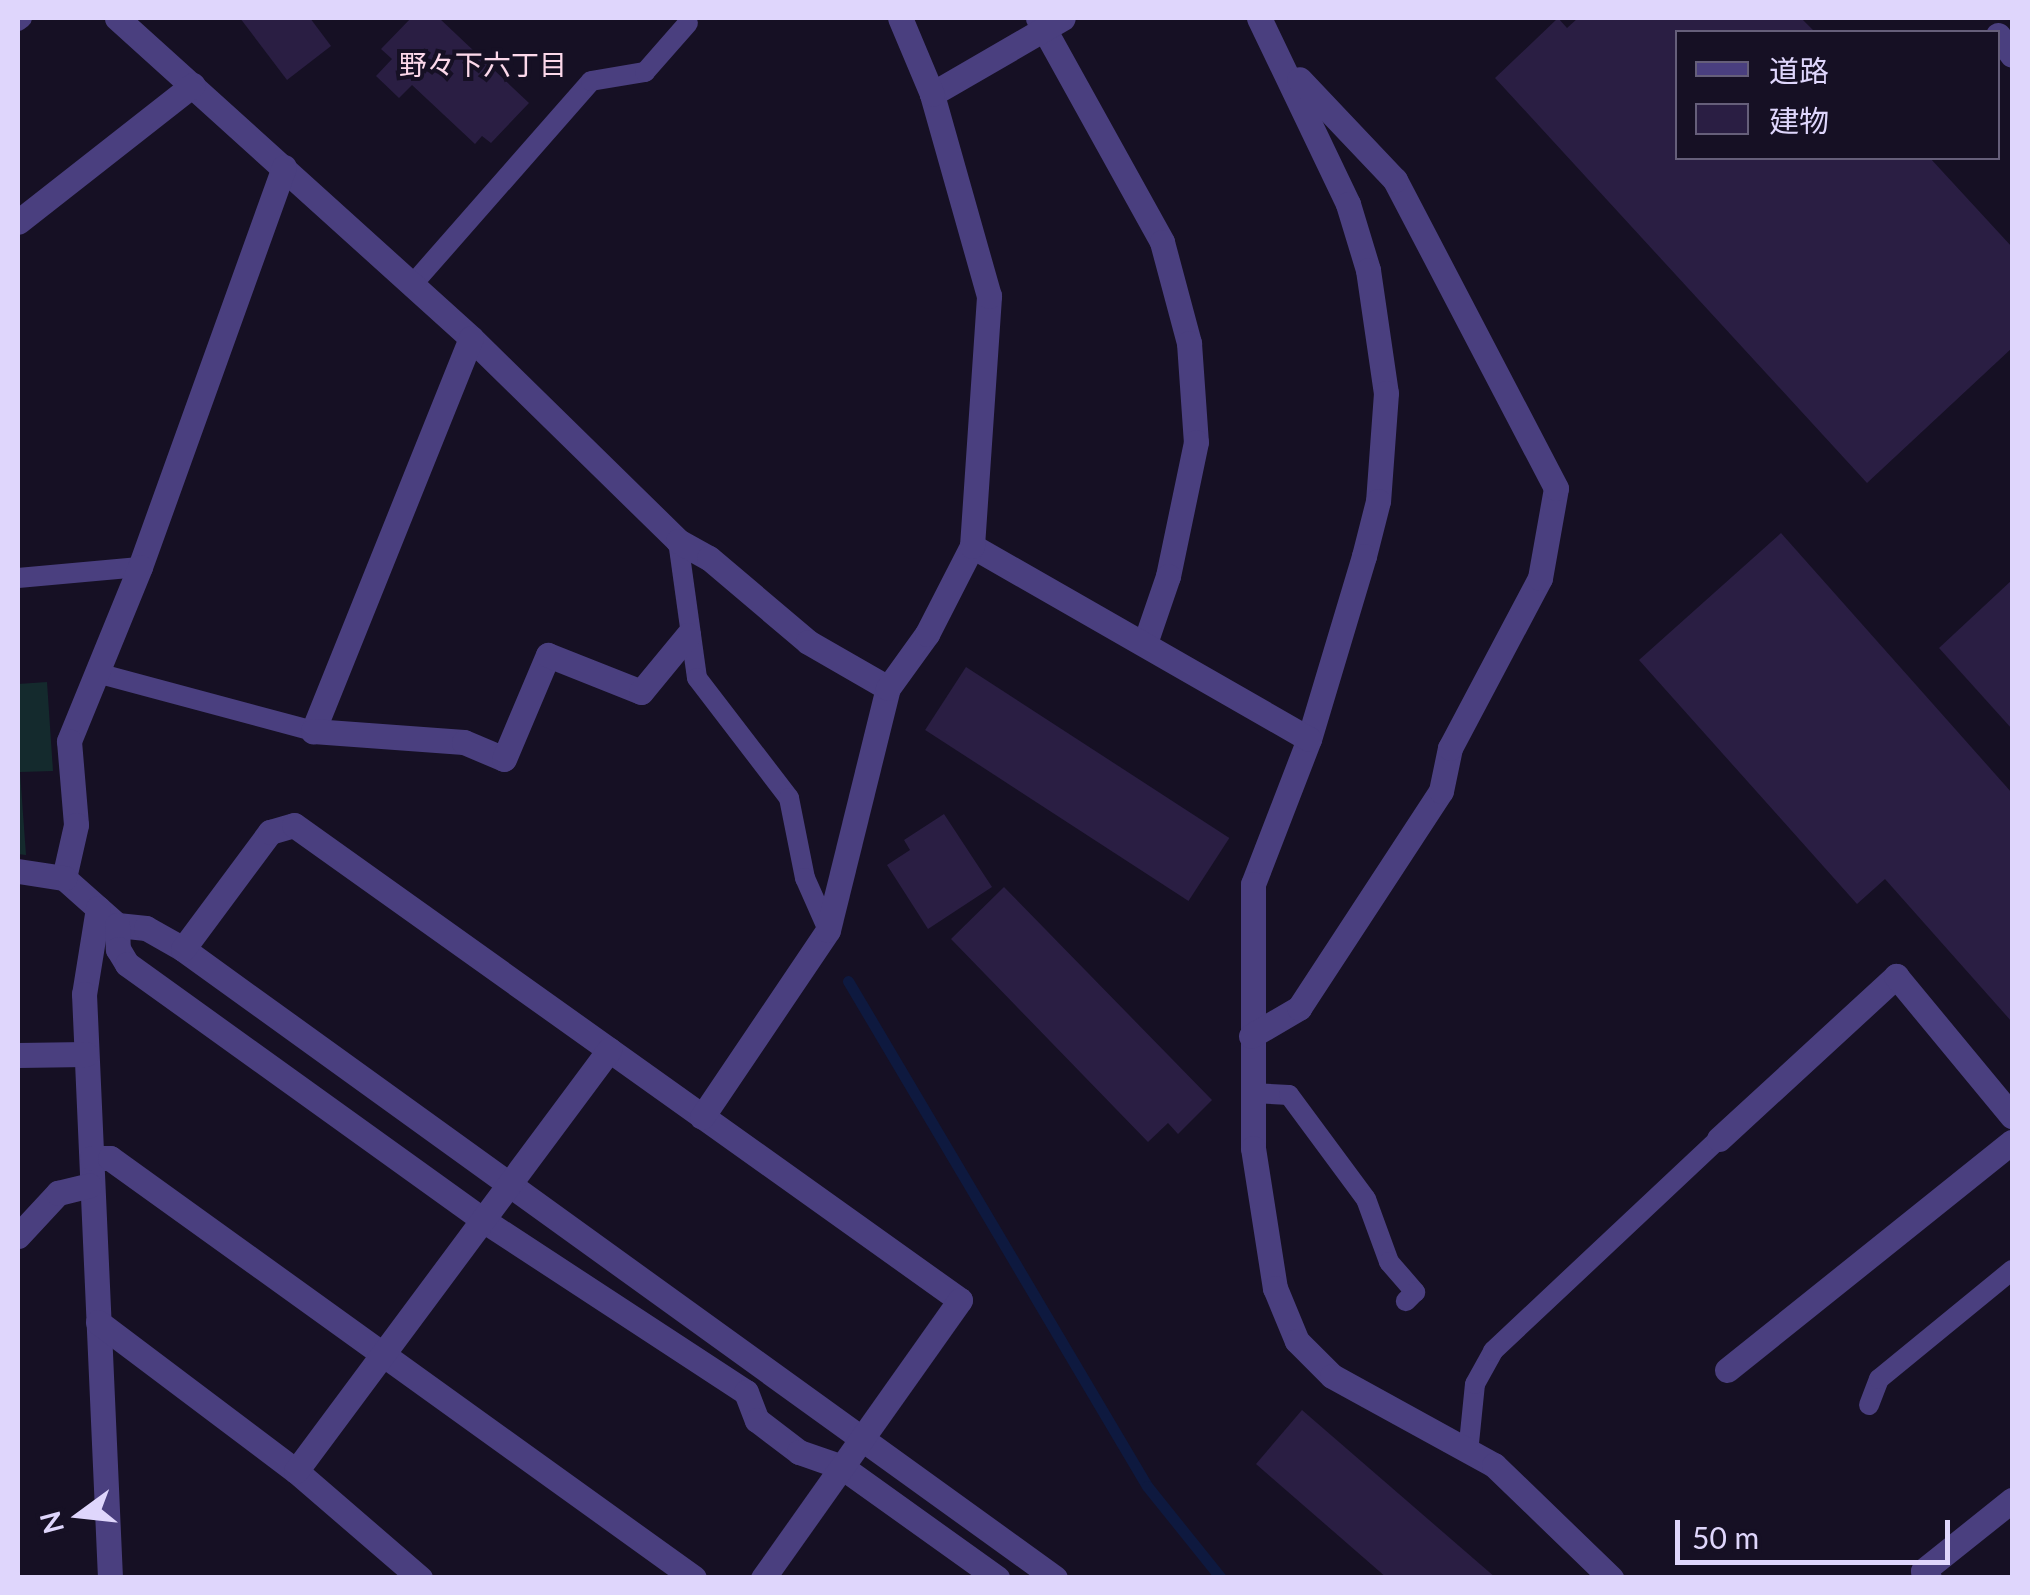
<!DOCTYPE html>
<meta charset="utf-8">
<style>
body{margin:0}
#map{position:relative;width:2030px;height:1595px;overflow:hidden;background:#161024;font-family:Lato,"Noto Sans JP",sans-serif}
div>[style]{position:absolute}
.green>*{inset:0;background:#142a2d}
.stream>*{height:11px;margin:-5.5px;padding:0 5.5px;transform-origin:5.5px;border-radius:5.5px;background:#0e193f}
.building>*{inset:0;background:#2a1e43;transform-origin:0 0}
.service>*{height:20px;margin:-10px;padding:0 10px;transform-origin:10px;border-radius:10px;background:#4a3f7f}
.minor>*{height:25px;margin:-12.5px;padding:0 12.5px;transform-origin:12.5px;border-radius:12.5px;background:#4a3f7f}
span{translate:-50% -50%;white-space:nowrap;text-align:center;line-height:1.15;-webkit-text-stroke:8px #161024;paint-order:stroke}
.neighbourhood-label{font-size:28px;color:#fcd8ea}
.frame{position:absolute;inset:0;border:20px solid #dfd6fc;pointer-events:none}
.legend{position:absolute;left:1675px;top:30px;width:325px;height:130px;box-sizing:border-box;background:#161024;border:2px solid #665f7a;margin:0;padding:12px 18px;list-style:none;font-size:30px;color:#dfd6fc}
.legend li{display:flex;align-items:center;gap:20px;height:50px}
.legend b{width:50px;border:2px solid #665f7a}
.north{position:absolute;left:30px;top:1465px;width:100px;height:100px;-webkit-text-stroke:8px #161024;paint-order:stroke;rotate:255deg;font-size:28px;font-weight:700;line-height:40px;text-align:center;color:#dfd6fc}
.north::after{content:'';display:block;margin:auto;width:35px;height:45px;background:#dfd6fc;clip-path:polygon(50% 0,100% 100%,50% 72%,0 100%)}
.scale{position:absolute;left:1675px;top:1520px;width:275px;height:45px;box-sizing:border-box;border:5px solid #dfd6fc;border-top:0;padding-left:12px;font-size:30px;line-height:35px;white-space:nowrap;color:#dfd6fc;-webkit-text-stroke:8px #161024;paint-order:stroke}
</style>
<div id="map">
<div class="green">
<div style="clip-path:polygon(47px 682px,53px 771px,20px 772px,26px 855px,18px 854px,18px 684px)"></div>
</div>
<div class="stream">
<div style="left:848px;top:981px;width:587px;rotate:59.37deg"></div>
<div style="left:1147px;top:1486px;width:118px;rotate:51.2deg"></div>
</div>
<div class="building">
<div style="clip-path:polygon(240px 18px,310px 18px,331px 46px,287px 80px)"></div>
<div style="clip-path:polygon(411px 18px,439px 18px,529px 103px,491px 143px,482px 136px,475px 144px,412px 85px,399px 98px,376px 76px,392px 59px,381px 49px)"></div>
<div style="clip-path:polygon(1558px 18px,1567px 28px,1578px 18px,1801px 18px,1815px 32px,1678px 32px,1678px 158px,1930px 158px,2012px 247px,2012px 348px,1867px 483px,1495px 78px)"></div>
<div style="clip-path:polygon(1781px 533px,2012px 793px,2012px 1022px,1885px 879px,1857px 904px,1639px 660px)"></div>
<div style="clip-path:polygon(2012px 580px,2012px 729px,1939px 648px)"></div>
<div style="left:966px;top:667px;width:314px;height:75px;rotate:33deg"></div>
<div style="clip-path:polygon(944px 814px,992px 887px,928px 929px,887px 865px,910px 850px,904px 840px)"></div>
<div style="clip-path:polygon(1004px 887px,1212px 1100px,1178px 1134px,1168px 1123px,1148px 1142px,951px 939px)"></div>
<div style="clip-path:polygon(1302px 1410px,1496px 1578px,1387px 1578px,1256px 1464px)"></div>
</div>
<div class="service">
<div style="left:18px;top:21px;width:5px;rotate:-37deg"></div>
<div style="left:412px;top:285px;width:271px;rotate:-48.7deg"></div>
<div style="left:591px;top:81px;width:55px;rotate:-9.5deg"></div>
<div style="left:645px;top:72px;width:65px;rotate:-48.7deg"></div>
<div style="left:678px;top:541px;width:138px;rotate:82.1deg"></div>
<div style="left:697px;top:678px;width:151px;rotate:52.5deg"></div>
<div style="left:789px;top:798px;width:82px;rotate:78.7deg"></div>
<div style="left:805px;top:878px;width:57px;rotate:66.1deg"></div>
<div style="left:18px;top:578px;width:122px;rotate:-5.2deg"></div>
<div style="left:97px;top:673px;width:224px;rotate:15deg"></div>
<div style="left:1252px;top:1093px;width:37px;rotate:3deg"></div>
<div style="left:1289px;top:1095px;width:129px;rotate:53.5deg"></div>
<div style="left:1366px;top:1199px;width:67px;rotate:69.9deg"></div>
<div style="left:1389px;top:1262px;width:40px;rotate:49deg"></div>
<div style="left:1415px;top:1292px;width:13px;rotate:135deg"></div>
<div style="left:1869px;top:1405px;width:28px;rotate:-69deg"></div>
<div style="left:1879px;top:1379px;width:172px;rotate:-39.3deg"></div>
<div style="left:1468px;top:1453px;width:69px;rotate:-84.2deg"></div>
<div style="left:1475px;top:1384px;width:38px;rotate:-61deg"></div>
<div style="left:1493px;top:1351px;width:310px;rotate:-43.2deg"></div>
</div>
<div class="minor">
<div style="left:117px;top:18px;width:477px;rotate:42.1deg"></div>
<div style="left:471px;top:338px;width:290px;rotate:44.4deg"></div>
<div style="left:678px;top:541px;width:35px;rotate:29deg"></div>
<div style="left:709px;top:558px;width:130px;rotate:40.3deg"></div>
<div style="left:808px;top:642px;width:92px;rotate:29.9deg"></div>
<div style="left:1038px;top:18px;width:256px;rotate:61deg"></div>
<div style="left:1162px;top:242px;width:105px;rotate:75deg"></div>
<div style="left:1189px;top:343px;width:99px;rotate:86deg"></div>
<div style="left:1196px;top:442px;width:137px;rotate:101.8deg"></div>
<div style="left:1168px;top:576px;width:71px;rotate:108.9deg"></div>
<div style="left:1259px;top:18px;width:206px;rotate:64.4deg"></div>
<div style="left:1348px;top:204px;width:69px;rotate:73.1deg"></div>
<div style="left:1368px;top:270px;width:124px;rotate:81.7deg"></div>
<div style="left:1386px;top:393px;width:108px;rotate:94.2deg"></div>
<div style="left:1378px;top:501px;width:57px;rotate:104.3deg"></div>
<div style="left:1364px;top:556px;width:191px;rotate:106.7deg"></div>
<div style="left:1309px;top:739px;width:155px;rotate:111.1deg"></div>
<div style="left:1253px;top:884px;width:264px;rotate:90deg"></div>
<div style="left:1253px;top:1148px;width:142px;rotate:81.1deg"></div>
<div style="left:1275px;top:1288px;width:57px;rotate:67.5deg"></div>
<div style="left:1297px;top:1341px;width:49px;rotate:45deg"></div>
<div style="left:1332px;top:1376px;width:185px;rotate:28.8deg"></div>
<div style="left:1494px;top:1465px;width:163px;rotate:44deg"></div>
<div style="left:1998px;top:35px;width:24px;rotate:55deg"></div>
<div style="left:932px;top:94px;width:151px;rotate:-30.1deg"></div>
<div style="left:284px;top:167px;width:425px;rotate:109.8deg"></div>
<div style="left:140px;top:567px;width:188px;rotate:112.2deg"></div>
<div style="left:69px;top:741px;width:84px;rotate:85.2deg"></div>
<div style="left:76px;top:825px;width:54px;rotate:102.8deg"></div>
<div style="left:64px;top:878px;width:71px;rotate:41.6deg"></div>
<div style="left:117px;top:925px;width:29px;rotate:6deg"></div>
<div style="left:146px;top:928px;width:43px;rotate:29.6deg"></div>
<div style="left:183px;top:949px;width:1075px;rotate:35.8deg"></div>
<div style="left:18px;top:222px;width:222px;rotate:-38.1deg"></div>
<div style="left:471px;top:338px;width:424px;rotate:111.9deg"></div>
<div style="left:313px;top:731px;width:151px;rotate:4.2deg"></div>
<div style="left:464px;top:742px;width:43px;rotate:23deg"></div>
<div style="left:504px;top:759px;width:113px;rotate:-67.1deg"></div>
<div style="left:548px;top:655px;width:100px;rotate:21.7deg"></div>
<div style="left:641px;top:692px;width:74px;rotate:-50.5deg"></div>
<div style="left:972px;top:546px;width:388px;rotate:29.8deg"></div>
<div style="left:18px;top:871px;width:47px;rotate:8.7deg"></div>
<div style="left:98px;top:908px;width:87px;rotate:99.2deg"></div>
<div style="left:84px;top:994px;width:585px;rotate:87.45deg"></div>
<div style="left:117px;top:925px;width:24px;rotate:88deg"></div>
<div style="left:118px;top:949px;width:17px;rotate:59deg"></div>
<div style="left:127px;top:964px;width:438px;rotate:35.7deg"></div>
<div style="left:483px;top:1220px;width:314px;rotate:33.2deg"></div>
<div style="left:746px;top:1392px;width:30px;rotate:69deg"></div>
<div style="left:757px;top:1420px;width:53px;rotate:37.3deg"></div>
<div style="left:799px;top:1452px;width:46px;rotate:19.2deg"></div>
<div style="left:842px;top:1467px;width:191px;rotate:35.6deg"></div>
<div style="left:183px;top:949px;width:146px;rotate:-53.4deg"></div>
<div style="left:270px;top:832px;width:25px;rotate:-16deg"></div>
<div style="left:294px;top:825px;width:818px;rotate:35.5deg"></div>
<div style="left:960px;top:1300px;width:341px;rotate:125.3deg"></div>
<div style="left:1251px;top:1036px;width:56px;rotate:-30.3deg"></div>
<div style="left:1299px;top:1008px;width:259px;rotate:-56.8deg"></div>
<div style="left:1441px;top:791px;width:44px;rotate:-78.2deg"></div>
<div style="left:1450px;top:748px;width:192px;rotate:-62.1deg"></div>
<div style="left:1540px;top:578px;width:91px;rotate:-79.9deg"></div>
<div style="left:1556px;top:488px;width:348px;rotate:-117.6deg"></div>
<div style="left:1395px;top:180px;width:139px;rotate:-133.5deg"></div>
<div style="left:18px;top:1055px;width:68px;rotate:-0.8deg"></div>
<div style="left:702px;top:1117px;width:225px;rotate:-56deg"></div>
<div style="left:828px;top:930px;width:249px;rotate:-76.1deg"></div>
<div style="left:888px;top:688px;width:67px;rotate:-54.2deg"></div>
<div style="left:927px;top:634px;width:99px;rotate:-62.9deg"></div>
<div style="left:972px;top:546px;width:251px;rotate:-86.1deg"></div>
<div style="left:989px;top:296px;width:210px;rotate:-105.8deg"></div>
<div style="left:932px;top:94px;width:82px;rotate:-112.8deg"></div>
<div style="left:1719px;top:1139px;width:241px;rotate:-42.6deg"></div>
<div style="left:1896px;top:976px;width:182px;rotate:50.4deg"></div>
<div style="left:92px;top:1158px;width:18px"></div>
<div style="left:110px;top:1158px;width:719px;rotate:35.72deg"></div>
<div style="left:18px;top:1236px;width:59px;rotate:-47.1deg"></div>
<div style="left:58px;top:1193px;width:32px;rotate:-14deg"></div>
<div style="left:98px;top:1322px;width:248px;rotate:37deg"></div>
<div style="left:296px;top:1471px;width:164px;rotate:40.8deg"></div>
<div style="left:1727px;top:1370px;width:365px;rotate:-38.7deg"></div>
<div style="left:296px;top:1471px;width:525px;rotate:-53.37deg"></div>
<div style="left:1929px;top:1578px;width:9px;rotate:-131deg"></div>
<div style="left:1923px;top:1571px;width:114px;rotate:-38.6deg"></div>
</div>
<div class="neighbourhood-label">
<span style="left:483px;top:64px">野々下六丁目</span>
</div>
<div class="frame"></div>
<ul class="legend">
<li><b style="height:12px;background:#4a3f7f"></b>道路</li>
<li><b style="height:28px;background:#2a1e43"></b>建物</li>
</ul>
<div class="north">N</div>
<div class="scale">50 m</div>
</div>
